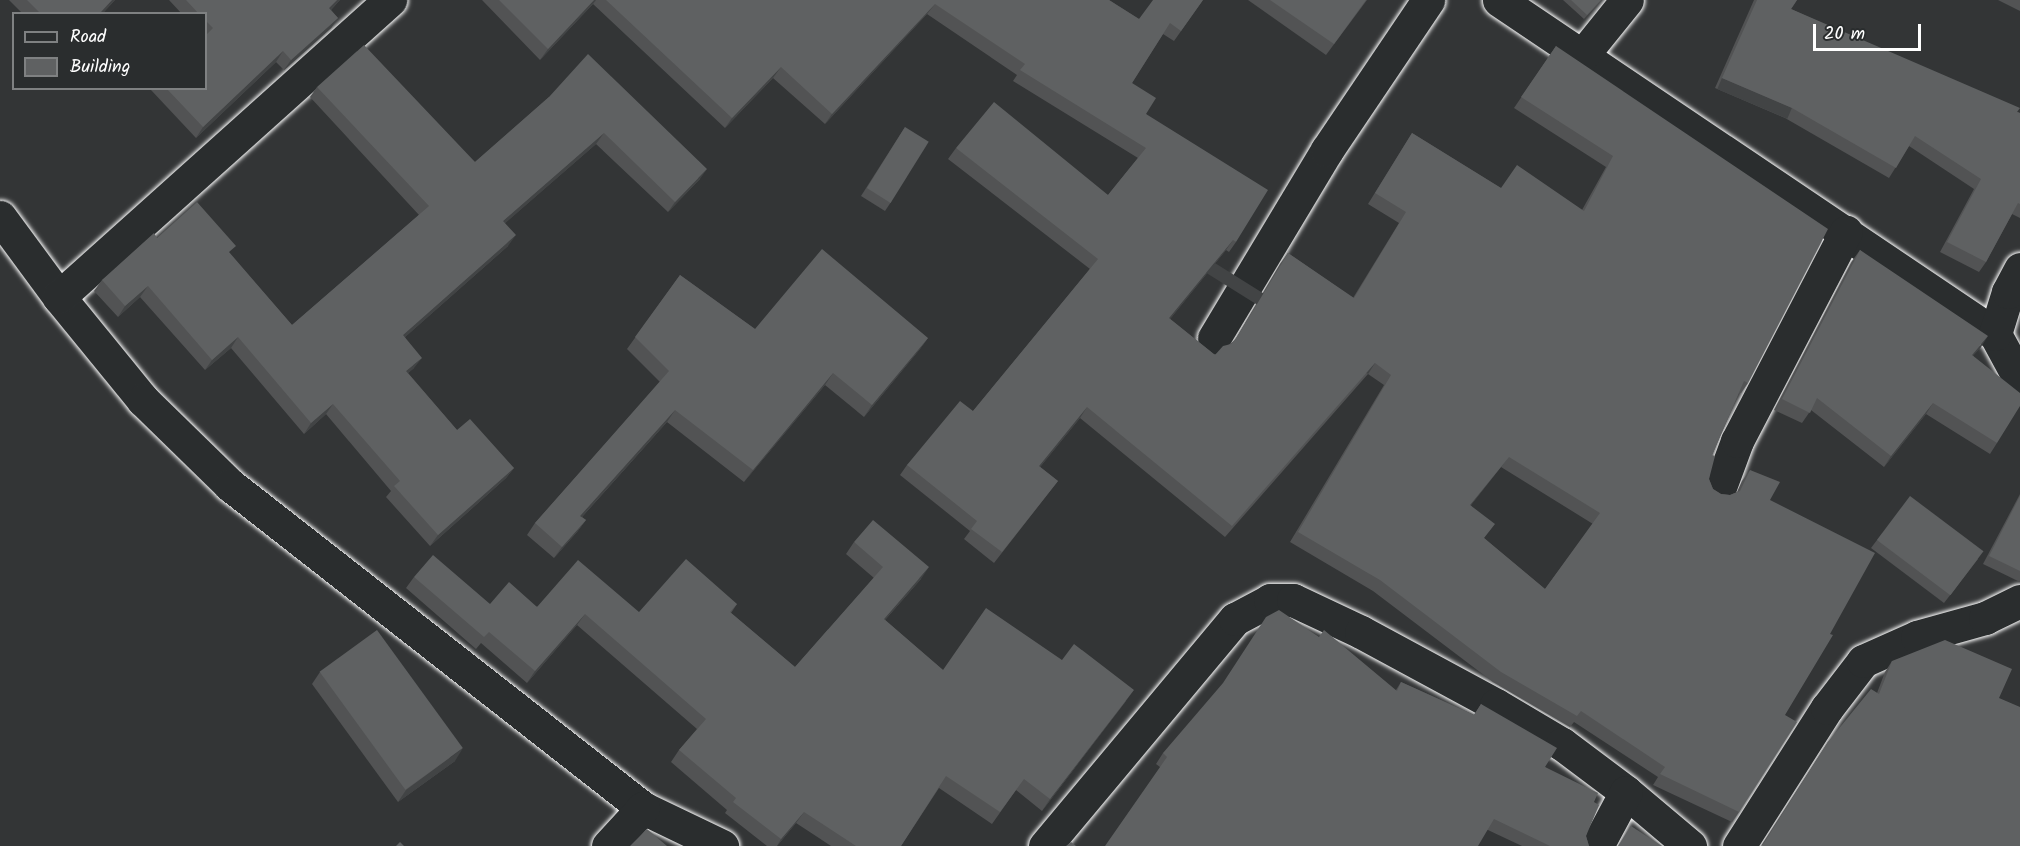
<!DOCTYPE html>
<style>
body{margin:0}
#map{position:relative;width:2020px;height:846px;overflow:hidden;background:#333536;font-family:Kalam,sans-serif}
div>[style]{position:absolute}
.roads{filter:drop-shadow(0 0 2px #fff) drop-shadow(0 0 2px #fff)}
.street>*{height:33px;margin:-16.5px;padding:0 16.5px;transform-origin:16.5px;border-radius:16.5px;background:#2a2d2e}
.wall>*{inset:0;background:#525354}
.shaded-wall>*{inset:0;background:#424445;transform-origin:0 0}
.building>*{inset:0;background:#5f6162;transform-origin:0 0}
span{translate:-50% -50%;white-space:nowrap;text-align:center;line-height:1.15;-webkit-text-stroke:6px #2a2d2e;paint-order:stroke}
.legend{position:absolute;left:12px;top:12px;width:195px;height:78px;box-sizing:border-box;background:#2a2d2e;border:2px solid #7f8182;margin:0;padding:8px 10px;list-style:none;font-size:18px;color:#fff}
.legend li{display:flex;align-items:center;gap:12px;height:30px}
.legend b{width:30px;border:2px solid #7f8182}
.scale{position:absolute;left:1813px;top:24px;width:108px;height:27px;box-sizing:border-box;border:3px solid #fff;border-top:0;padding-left:8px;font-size:18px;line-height:21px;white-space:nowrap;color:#fff;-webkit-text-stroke:4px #2a2d2e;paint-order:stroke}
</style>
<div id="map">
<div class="roads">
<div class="street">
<div style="left:1499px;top:0;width:598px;rotate:33.96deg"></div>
<div style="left:1995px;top:334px;width:52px;rotate:61.5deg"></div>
<div style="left:1581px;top:57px;width:73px;rotate:-51.1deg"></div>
<div style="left:0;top:217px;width:99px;rotate:53.6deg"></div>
<div style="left:59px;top:297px;width:133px;rotate:50.8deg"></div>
<div style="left:143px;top:400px;width:122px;rotate:44.3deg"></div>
<div style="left:230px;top:485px;width:524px;rotate:38.03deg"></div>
<div style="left:643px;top:808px;width:88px;rotate:25.7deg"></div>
<div style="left:59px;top:297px;width:445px;rotate:-41.9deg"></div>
<div style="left:1995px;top:334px;width:44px;rotate:-72.8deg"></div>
<div style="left:2008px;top:292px;width:26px;rotate:-62deg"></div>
<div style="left:1214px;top:338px;width:219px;rotate:-59deg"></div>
<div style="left:1327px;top:150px;width:181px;rotate:-56deg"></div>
<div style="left:1720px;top:487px;width:49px;rotate:-69.7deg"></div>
<div style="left:1737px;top:441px;width:236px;rotate:-62.5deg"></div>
<div style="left:608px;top:846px;width:52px;rotate:-47.4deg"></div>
<div style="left:1045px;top:846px;width:296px;rotate:-50.1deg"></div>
<div style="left:1235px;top:619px;width:40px;rotate:-28deg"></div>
<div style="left:1270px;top:600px;width:23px"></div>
<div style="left:1293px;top:600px;width:75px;rotate:25.2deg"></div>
<div style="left:1361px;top:632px;width:153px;rotate:28.4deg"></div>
<div style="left:1496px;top:705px;width:77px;rotate:30.6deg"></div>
<div style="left:1562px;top:744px;width:80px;rotate:36.9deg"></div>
<div style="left:1626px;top:792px;width:84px;rotate:40.2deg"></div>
<div style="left:1597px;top:846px;width:61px;rotate:-61.8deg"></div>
<div style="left:1739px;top:846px;width:164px;rotate:-57.5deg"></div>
<div style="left:1827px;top:708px;width:59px;rotate:-52.5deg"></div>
<div style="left:1863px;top:661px;width:59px;rotate:-24deg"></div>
<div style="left:1917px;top:637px;width:71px;rotate:-15.6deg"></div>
<div style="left:1985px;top:618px;width:39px;rotate:-26deg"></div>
</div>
</div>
<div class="wall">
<div style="clip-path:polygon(9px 0,115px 0,102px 14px,23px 14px)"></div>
<div style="clip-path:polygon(169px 0,340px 0,331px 10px,338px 18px,331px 28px,284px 70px,276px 62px,196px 138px,151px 90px,152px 88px,206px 88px,206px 14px,182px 14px)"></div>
<div style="clip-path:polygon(evenodd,482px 0,1109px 0,1139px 19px,1203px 0,1174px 41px,1163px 34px,1132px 83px,1146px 114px,1236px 242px,1229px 252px,1226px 250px,1170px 319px,1215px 355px,1235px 340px,1280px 264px,1288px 253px,1353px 298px,1399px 223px,1368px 204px,1412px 133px,1501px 188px,1582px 210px,1606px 167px,1514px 108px,1556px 46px,1748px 383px,1741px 393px,1739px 393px,1712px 455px,1709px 479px,1713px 489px,1721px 494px,1730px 495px,1737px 492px,1742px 481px,1750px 470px,1770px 500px,1785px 715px,1739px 812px,1732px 822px,1653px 785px,1658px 777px,1574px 722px,1570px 727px,1493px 682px,1373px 591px,1290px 542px,1384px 385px,1368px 374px,1225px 537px,1080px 418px,1040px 467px,1058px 481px,994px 563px,964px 539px,970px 531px,900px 475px,907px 465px,973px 411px,1090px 269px,948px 159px,956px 148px,1108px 195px,1138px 158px,1013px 81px,1017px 75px,927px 14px,825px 124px,773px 78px,725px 128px,593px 4px,540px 60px,482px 0,1501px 467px,1593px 524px,1545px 589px,1484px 538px,1471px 505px,1501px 467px)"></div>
<div style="clip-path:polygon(1248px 0,1367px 0,1326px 55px)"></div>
<div style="clip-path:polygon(1563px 0,1602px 0,1584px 19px)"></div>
<div style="clip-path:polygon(1754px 0,1797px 0,1791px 9px,2020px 113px,2020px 218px,2012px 214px,1986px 262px,1979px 272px,1940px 252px,1974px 189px,1909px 146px,1889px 178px,1785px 118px,1715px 88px)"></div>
<div style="clip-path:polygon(1998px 0,2020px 0,2020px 11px)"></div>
<div style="clip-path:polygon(317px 87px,475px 162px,549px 97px,700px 179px,668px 212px,596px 144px,505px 223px,508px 246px,405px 337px,414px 368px,408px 373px,457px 430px,514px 468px,506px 478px,430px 546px,386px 497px,391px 491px,326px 414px,304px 434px,231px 348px,205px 370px,140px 297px,118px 317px,94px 291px,102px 280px,157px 238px,230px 254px,292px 325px,419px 215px,310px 97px)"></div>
<div style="clip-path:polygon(905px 127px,891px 202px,885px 211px,861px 196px)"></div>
<div style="clip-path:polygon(1860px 250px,1981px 347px,1973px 355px,1997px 443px,1990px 454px,1926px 414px,1884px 467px,1811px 410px,1802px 423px,1774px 410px,1852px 261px)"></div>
<div style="clip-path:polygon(680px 275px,755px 329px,928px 338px,920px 349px,864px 417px,825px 385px,744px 482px,667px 422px,582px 517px,586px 520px,577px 532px,554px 558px,527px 535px,535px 523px,660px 382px,627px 349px)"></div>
<div style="clip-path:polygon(2020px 494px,2020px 582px,1983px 564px)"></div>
<div style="clip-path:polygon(1877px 540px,1978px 559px,1944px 603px,1871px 548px)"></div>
<div style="clip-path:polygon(854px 542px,921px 579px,885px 620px,943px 670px,1062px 660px,1126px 701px,1042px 811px,1016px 790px,992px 824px,939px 788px,901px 846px,831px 846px,796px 823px,777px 846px,767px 846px,725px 813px,727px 810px,671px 762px,679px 750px,697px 729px,577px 625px,527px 683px,481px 643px,476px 649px,406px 588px,414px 577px,490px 604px,639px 612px,737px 604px,731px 613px,795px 667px,874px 578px,846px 554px)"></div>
<div style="clip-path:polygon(1892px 661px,1999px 698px,1761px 846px,1828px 742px,1877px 693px,1885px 672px)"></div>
<div style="clip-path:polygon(320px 672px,455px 761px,398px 802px,312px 684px)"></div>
<div style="clip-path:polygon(1401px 682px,1474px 715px,1481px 704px,1545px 767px,1594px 802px,1586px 836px,1589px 846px,1522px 846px,1488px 830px,1160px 767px,1156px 764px,1163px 753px,1396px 690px)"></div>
</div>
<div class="shaded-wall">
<div style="clip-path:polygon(112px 0,115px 0,102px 14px,99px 14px)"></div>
<div style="clip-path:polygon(337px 0,340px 0,322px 19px,329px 8px)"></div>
<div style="clip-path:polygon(594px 0,596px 0,593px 4px,540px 60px,548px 49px)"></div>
<div style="clip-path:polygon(935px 4px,927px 14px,825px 124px,832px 114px)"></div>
<div style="clip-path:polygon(338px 18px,331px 28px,284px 70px,291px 60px)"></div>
<div style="clip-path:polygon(283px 51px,276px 62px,196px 138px,203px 127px)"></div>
<div style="clip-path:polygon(781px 67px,773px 78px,725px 128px,732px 118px)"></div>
<div style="left:1722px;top:78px;width:76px;height:12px;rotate:23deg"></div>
<div style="clip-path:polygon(604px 133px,596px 144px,495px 232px,503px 221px)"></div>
<div style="clip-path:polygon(707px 169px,700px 179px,668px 212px,675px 202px)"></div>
<div style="clip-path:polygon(516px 235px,508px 246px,395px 346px,403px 335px)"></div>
<div style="clip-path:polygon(1233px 240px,1226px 250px,1162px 329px,1169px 318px)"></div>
<div style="clip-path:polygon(148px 286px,140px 297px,118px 317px,125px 306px)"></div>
<div style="clip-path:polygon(1988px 336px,1981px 347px,1965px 365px,1972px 355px)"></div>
<div style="clip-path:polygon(238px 337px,231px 348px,205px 370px,212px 360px)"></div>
<div style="clip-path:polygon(928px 338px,920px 349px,864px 417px,872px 405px)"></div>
<div style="clip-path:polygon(422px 358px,414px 368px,399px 381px,406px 371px)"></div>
<div style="left:1375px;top:363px;width:13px;height:217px;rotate:122deg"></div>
<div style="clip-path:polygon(833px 373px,825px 385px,744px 482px,753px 470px)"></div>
<div style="clip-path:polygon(1933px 403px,1926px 414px,1884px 467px,1891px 456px)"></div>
<div style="clip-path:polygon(333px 404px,326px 414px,304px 434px,311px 423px)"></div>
<div style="clip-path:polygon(1087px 407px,1080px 418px,1032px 477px,1039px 466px)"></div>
<div style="clip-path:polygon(675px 410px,667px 422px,572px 528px,580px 516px)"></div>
<div style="clip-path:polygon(1509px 457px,1501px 467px,1463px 515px,1470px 505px)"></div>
<div style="clip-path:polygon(514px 468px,506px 478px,430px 546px,438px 535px)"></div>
<div style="clip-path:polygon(586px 520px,577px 532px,554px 558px,562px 547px)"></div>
<div style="clip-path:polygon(929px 567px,921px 579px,876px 630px,884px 619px)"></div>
<div style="clip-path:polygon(585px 614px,577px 625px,527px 683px,535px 671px)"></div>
<div style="clip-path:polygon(1134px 690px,1126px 701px,1042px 811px,1050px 799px)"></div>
<div style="clip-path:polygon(463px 748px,455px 761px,398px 802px,406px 790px)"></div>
<div style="clip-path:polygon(804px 812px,796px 823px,777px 846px,781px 839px)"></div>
</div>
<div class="building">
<div style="clip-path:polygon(27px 0,112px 0,99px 14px,41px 14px)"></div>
<div style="clip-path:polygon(186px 0,337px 0,329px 8px,338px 18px,291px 60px,283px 51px,203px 127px,166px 88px,206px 88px,206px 35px,213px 28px,206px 21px,206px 14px,199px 14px)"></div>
<div style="clip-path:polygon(499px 0,594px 0,548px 49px)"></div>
<div style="clip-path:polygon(evenodd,606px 0,1109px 0,1139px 19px,1153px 0,1203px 0,1181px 31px,1170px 23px,1132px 83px,1156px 98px,1146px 114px,1268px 190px,1236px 242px,1233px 240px,1169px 318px,1215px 355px,1223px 346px,1231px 344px,1237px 337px,1288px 253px,1354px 298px,1406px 212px,1375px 193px,1412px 133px,1501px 188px,1517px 165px,1584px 211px,1613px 156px,1521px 97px,1556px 46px,1828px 229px,1748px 383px,1744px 381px,1712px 455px,1715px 456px,1709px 479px,1713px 489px,1721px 494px,1730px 495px,1740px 491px,1750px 470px,1780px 482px,1770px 500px,1875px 553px,1830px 634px,1833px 635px,1785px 715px,1797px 722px,1739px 812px,1660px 774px,1665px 767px,1581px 711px,1577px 716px,1501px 672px,1380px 580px,1298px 532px,1391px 375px,1375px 363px,1232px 526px,1087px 407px,1039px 466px,1058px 481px,1002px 552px,971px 529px,977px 521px,907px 465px,960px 401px,973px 411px,1098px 259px,956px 148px,994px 102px,1108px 195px,1146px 148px,1020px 70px,1025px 64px,935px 4px,832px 114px,781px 67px,732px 118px,606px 0,1509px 457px,1600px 513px,1545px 589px,1484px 538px,1495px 524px,1470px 505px,1509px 457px)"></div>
<div style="clip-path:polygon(1270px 0,1366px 0,1334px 44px)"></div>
<div style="clip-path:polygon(1571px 0,1601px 0,1587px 15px)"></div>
<div style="clip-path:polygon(1757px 0,1797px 0,1791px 9px,2020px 108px,2017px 112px,2020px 113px,2020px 204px,2018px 203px,1986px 262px,1947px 242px,1981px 179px,1915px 136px,1896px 168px,1792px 108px,1722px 78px)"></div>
<div style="clip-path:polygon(364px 45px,475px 162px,549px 97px,588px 54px,707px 169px,675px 202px,604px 133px,503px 221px,516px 235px,403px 335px,422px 358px,406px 371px,457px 430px,470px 419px,514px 468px,438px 535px,394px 486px,400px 481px,333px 404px,311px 423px,238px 337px,212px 360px,148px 286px,125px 306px,102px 280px,154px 233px,157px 238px,197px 202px,236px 246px,229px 252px,292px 325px,429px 206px,317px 87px)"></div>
<div style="left:905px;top:127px;width:28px;height:72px;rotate:32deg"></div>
<div style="clip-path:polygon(822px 249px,928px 338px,872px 405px,833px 373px,753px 470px,675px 410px,580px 516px,586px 520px,562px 547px,535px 523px,669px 371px,635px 337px,680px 275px,755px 329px)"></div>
<div style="clip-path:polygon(1860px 250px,1988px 336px,1972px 355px,2020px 393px,2020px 406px,1997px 443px,1933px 403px,1891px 456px,1817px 398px,1810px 413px,1782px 399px)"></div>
<div style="left:1910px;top:496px;width:92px;height:55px;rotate:37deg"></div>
<div style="clip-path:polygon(2020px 496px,2020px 571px,1989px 556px)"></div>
<div style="clip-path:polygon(873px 520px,929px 567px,884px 619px,943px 670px,986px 608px,1062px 660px,1074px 644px,1134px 690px,1050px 799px,1024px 779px,1000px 812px,946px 776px,901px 846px,856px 846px,804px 812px,781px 839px,733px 802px,736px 798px,679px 750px,706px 719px,585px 614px,535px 671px,489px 632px,484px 637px,414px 577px,433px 555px,490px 604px,509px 582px,537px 607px,578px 560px,639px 612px,686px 559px,737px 604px,730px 612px,795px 667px,883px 567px,854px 542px)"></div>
<div style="clip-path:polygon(1279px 610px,1319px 637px,1324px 630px,1397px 691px,1401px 682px,1474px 715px,1481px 704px,1557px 748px,1545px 767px,1598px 793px,1594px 802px,1599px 805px,1586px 836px,1589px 846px,1550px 846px,1494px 819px,1478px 846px,1105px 846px,1167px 757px,1163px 753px,1223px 683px,1266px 617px)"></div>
<div style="left:377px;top:630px;width:146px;height:71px;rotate:54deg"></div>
<div style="clip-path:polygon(1945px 640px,2012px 669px,1999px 698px,2020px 707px,2020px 846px,1762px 846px,1828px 742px,1871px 689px,1879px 694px,1892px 661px)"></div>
<div style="clip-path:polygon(1631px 826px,1662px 846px,1618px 846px)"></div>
<div style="clip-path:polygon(647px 829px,667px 846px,630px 846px)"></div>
<div style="clip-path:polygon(400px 842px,404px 846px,396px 846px)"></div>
<div style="clip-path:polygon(1071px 842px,1076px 846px,1066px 846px)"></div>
</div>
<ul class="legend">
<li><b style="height:8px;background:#2a2d2e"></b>Road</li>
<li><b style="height:16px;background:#5f6162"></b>Building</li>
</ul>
<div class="scale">20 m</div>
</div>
